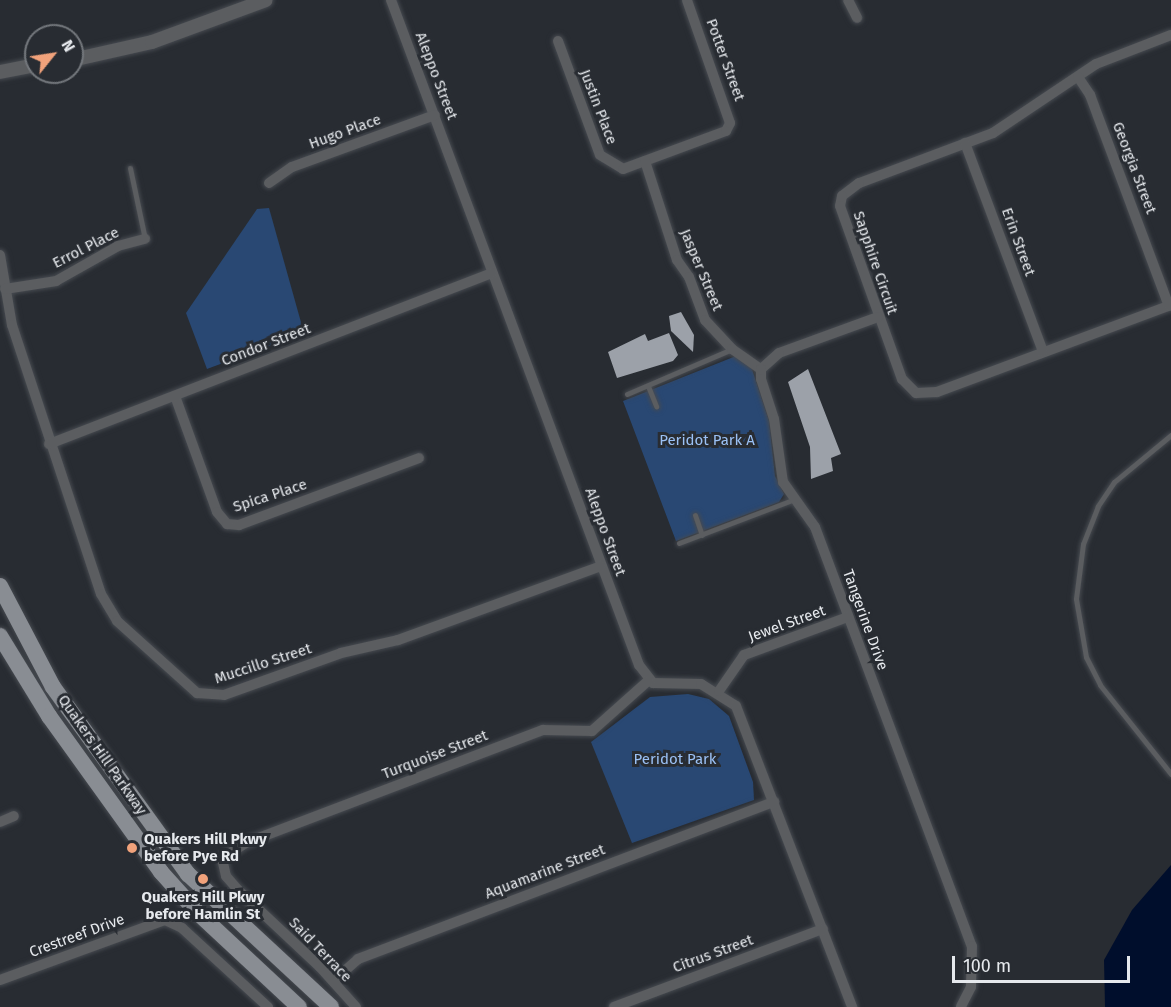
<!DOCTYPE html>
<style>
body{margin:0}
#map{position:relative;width:1171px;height:1007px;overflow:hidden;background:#282c32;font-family:"Fira Sans",sans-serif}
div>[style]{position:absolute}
.green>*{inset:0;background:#294873}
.water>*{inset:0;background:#000e2c}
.building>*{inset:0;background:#9ca1a9}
.roads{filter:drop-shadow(0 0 2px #464a50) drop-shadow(0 0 2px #464a50)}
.service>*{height:5px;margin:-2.5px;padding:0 2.5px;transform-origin:2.5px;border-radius:2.5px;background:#5b5d60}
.minor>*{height:10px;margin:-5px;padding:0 5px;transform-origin:5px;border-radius:5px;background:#5b5d60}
.tertiary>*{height:14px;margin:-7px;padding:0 7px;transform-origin:7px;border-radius:7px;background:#5b5d60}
.primary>*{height:16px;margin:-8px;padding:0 8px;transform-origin:8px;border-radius:8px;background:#898d93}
.dots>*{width:16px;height:16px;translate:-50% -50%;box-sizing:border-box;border:3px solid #282c32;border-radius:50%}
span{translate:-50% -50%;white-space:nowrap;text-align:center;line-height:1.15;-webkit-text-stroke:6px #282c32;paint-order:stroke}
.street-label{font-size:15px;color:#e6e9ed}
.park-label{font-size:15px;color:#9bc1f5}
.poi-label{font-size:15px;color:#e6e9ed;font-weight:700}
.left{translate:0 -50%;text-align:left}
.north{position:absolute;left:24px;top:24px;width:60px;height:60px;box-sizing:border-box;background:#282c32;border:2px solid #74787d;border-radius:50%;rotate:60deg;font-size:16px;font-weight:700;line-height:24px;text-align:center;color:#e6e9ed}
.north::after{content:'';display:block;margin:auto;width:21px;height:27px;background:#f1a27b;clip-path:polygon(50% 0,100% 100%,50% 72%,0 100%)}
.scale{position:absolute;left:952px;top:956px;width:178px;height:27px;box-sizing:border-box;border:3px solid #e6e9ed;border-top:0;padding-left:8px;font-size:18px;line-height:21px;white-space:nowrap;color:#e6e9ed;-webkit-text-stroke:4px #282c32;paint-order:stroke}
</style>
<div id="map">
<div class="green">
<div style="clip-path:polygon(269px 208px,304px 333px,207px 369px,186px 313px,257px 209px)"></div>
<div style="clip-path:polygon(736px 356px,752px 369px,769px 421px,775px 476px,784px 494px,779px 502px,676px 541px,623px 401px)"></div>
<div style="clip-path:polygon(688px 694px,709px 699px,729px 716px,753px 782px,754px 800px,632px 843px,591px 742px,650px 697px)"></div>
</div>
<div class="water">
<div style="clip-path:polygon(1171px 865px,1171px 1007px,1105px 1007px,1104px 960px,1132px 910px)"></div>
</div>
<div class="building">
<div style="clip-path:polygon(681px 312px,694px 335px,693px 352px,671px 331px,669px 316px)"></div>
<div style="clip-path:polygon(669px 333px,678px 355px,673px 361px,617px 378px,608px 352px,645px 334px,648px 341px)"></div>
<div style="clip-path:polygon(808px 369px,841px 454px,831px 458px,833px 471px,811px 479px,810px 447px,788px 382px)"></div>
</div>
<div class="roads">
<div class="service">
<div style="left:130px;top:168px;width:73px;rotate:78.1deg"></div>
<div style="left:648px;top:386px;width:22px;rotate:68deg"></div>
<div style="left:627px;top:394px;width:114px;rotate:-23.2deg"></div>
<div style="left:1171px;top:435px;width:74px;rotate:140.5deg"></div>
<div style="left:1114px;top:482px;width:29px;rotate:124deg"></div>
<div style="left:1098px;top:506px;width:41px;rotate:111.5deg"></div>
<div style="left:1083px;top:544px;width:55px;rotate:97.3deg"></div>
<div style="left:1076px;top:599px;width:59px;rotate:80.2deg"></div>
<div style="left:1086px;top:657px;width:31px;rotate:63deg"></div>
<div style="left:1100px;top:685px;width:114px;rotate:51.4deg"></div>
<div style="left:695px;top:515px;width:21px;rotate:71deg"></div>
<div style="left:679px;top:543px;width:124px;rotate:-20.8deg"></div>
</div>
<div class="minor">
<div style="left:391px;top:0;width:710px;rotate:69.55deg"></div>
<div style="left:639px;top:665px;width:23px;rotate:52deg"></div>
<div style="left:653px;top:683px;width:48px;rotate:1.2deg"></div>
<div style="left:701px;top:684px;width:41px;rotate:32.2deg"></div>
<div style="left:736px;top:706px;width:323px;rotate:68.9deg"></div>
<div style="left:848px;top:0;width:20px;rotate:63deg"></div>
<div style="left:1171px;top:35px;width:80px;rotate:158.9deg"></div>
<div style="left:1096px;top:64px;width:124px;rotate:146.2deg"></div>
<div style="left:993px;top:133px;width:143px;rotate:159.5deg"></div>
<div style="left:859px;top:183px;width:21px;rotate:143deg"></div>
<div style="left:842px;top:196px;width:10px;rotate:101deg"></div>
<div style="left:840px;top:206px;width:184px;rotate:70.3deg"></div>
<div style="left:902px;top:379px;width:20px;rotate:45deg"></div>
<div style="left:916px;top:393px;width:21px;rotate:-3deg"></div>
<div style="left:937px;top:392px;width:250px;rotate:-20.4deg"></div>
<div style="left:558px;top:41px;width:121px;rotate:69.8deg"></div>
<div style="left:600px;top:155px;width:27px;rotate:31deg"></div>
<div style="left:623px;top:169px;width:110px;rotate:-20.3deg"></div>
<div style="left:726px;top:131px;width:9px;rotate:-63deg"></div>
<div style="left:730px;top:123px;width:130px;rotate:-109.3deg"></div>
<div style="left:1078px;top:77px;width:22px;rotate:56deg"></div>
<div style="left:1090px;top:95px;width:225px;rotate:69.5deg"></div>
<div style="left:965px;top:143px;width:223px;rotate:69.5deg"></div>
<div style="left:645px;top:161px;width:104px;rotate:72.1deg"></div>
<div style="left:677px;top:260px;width:21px;rotate:55deg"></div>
<div style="left:689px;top:277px;width:46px;rotate:69.6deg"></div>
<div style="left:705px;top:320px;width:40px;rotate:47deg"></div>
<div style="left:732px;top:349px;width:35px;rotate:35deg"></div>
<div style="left:269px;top:183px;width:28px;rotate:-35deg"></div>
<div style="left:292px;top:167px;width:152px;rotate:-20deg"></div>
<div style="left:0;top:255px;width:71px;rotate:80.3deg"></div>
<div style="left:12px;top:325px;width:283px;rotate:71.7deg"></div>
<div style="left:101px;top:594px;width:31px;rotate:59deg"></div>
<div style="left:117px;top:621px;width:108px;rotate:42deg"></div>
<div style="left:197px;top:693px;width:27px;rotate:4deg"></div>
<div style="left:224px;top:695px;width:124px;rotate:-19.7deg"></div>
<div style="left:341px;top:653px;width:58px;rotate:-12.8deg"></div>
<div style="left:398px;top:640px;width:216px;rotate:-20deg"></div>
<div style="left:5px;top:289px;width:52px;rotate:-8.9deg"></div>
<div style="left:56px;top:281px;width:71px;rotate:-29.4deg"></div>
<div style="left:118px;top:246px;width:28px;rotate:-15deg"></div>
<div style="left:878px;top:317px;width:105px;rotate:160deg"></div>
<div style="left:779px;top:353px;width:24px;rotate:138deg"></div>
<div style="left:761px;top:369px;width:10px;rotate:90deg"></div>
<div style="left:761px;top:379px;width:42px;rotate:72deg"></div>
<div style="left:774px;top:419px;width:64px;rotate:81.9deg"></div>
<div style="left:783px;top:482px;width:55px;rotate:54.6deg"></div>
<div style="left:815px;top:527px;width:447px;rotate:69.5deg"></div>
<div style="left:972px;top:946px;width:41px;rotate:91.4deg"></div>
<div style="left:971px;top:987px;width:22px;rotate:117deg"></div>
<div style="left:175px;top:396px;width:123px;rotate:70.1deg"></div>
<div style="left:217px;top:512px;width:16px;rotate:50deg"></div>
<div style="left:227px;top:524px;width:12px;rotate:5deg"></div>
<div style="left:239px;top:525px;width:192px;rotate:-20.4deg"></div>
<div style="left:49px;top:444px;width:475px;rotate:-21.1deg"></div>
<div style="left:719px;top:691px;width:44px;rotate:-55.2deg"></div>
<div style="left:744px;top:655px;width:111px;rotate:-20.1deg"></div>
<div style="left:0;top:822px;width:15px;rotate:-23deg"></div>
<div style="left:0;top:980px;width:176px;rotate:-20deg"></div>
<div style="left:165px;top:920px;width:19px;rotate:25deg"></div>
<div style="left:182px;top:928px;width:117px;rotate:42.6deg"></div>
<div style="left:333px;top:981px;width:33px;rotate:-41deg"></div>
<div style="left:358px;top:959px;width:445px;rotate:-20.7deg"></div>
<div style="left:356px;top:1007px;width:54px;rotate:-132deg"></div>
<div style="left:320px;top:967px;width:111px;rotate:-136.8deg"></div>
<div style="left:239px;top:891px;width:20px;rotate:-131deg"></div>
<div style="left:226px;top:876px;width:18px;rotate:-103deg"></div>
<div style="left:222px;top:858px;width:31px;rotate:-32deg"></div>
<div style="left:248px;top:842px;width:316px;rotate:-20.8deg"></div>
<div style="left:543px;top:730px;width:49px;rotate:1.2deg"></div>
<div style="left:592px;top:731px;width:76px;rotate:-41.8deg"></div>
<div style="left:614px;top:1007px;width:223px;rotate:-20.5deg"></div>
</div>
<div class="tertiary">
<div style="left:72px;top:60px;width:82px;rotate:-12.7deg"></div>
<div style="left:152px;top:42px;width:121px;rotate:-20.2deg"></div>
<div style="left:0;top:72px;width:37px;rotate:-11deg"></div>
</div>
<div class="primary">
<div style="left:0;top:586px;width:114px;rotate:62.3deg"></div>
<div style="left:53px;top:687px;width:231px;rotate:54.2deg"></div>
<div style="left:188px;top:874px;width:195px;rotate:42.9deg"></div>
<div style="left:0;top:636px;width:94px;rotate:58.5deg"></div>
<div style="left:49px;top:716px;width:192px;rotate:54.3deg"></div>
<div style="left:161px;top:872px;width:54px;rotate:48deg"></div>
<div style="left:197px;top:912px;width:139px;rotate:43deg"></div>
</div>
</div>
<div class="dots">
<div style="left:132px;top:848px;background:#f1a27b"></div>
<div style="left:203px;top:879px;background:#f1a27b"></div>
</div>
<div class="street-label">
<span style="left:725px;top:60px;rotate:70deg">Potter Street</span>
<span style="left:436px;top:76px;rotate:69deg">Aleppo Street</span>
<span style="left:598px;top:107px;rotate:69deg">Justin Place</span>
<span style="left:345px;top:132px;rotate:-20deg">Hugo Place</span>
<span style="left:1134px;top:168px;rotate:69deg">Georgia Street</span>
<span style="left:1018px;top:242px;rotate:70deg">Erin Street</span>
<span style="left:86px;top:248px;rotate:-27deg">Errol Place</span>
<span style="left:875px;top:263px;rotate:71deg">Sapphire Circuit</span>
<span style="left:701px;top:270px;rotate:67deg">Jasper Street</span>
<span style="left:266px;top:345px;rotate:-21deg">Condor Street</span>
<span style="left:270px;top:496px;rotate:-18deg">Spica Place</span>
<span style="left:605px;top:532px;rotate:70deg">Aleppo Street</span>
<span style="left:865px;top:620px;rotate:70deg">Tangerine Drive</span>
<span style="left:787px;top:624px;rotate:-20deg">Jewel Street</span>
<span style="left:263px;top:664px;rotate:-18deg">Muccillo Street</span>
<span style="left:102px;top:755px;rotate:55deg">Quakers Hill Parkway</span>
<span style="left:435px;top:755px;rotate:-21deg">Turquoise Street</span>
<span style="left:545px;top:872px;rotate:-21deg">Aquamarine Street</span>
<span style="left:77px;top:936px;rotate:-20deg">Crestreef Drive</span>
<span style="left:320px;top:950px;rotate:46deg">Said Terrace</span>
<span style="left:713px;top:954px;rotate:-20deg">Citrus Street</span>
</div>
<div class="park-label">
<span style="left:707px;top:441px">Peridot Park A</span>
<span style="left:675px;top:760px">Peridot Park</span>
</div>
<div class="poi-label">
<span class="left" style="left:144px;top:848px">Quakers Hill Pkwy<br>before Pye Rd</span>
<span style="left:203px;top:906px">Quakers Hill Pkwy<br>before Hamlin St</span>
</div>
<div class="north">N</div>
<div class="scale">100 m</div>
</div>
